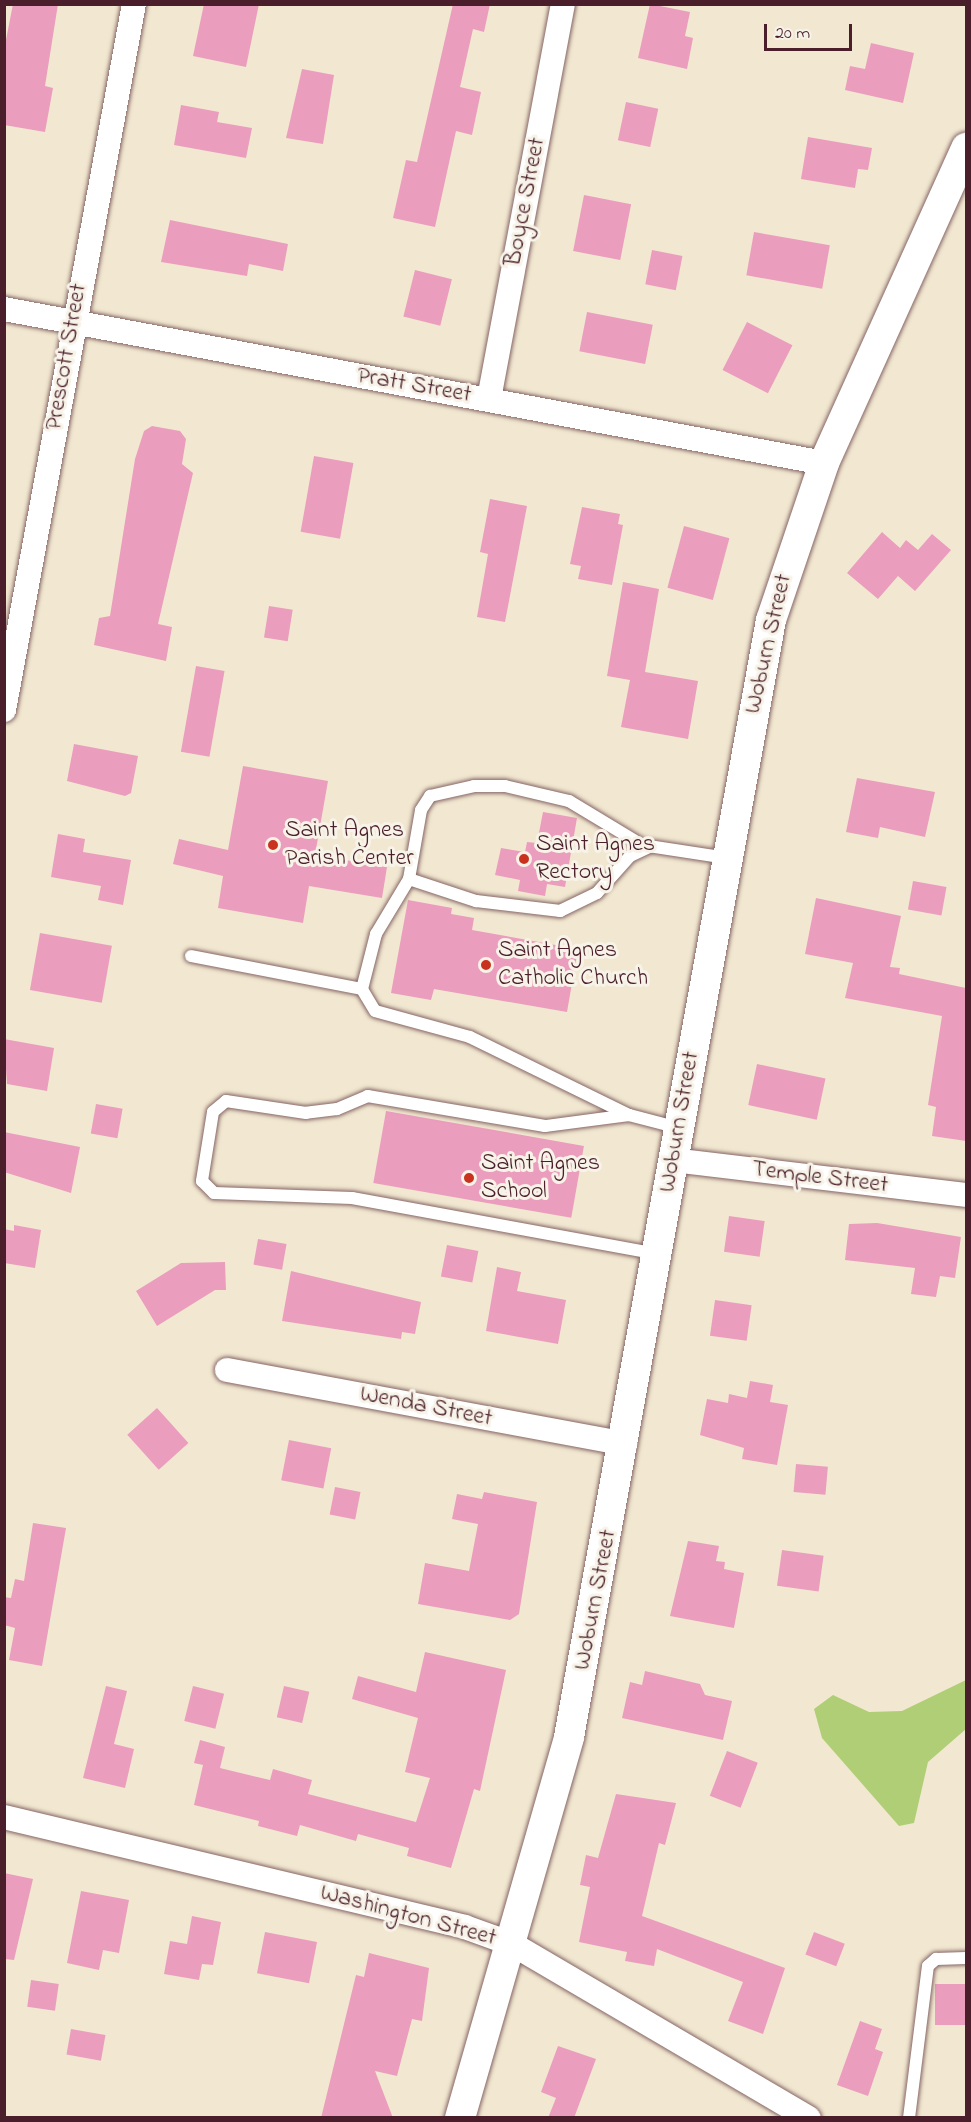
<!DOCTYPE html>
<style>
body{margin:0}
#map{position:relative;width:971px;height:2122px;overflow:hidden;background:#f2e8d1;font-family:"Indie Flower",sans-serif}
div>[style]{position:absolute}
.green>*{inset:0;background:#afce75}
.building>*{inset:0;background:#eb9dbe;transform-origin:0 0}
.roads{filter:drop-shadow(0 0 2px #856565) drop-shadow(0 0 2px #856565)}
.service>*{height:12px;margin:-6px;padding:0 6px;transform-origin:6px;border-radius:6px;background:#fff}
.minor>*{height:24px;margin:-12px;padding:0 12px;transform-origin:12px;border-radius:12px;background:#fff}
.tertiary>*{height:30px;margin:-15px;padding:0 15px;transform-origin:15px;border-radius:15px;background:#fff}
.dots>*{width:16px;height:16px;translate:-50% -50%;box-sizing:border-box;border:3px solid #f7f3e8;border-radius:50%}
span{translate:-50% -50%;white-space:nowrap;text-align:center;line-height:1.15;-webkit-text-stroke:6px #f7f3e8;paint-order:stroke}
.street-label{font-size:24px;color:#4a1f2b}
.poi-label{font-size:24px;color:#4a1f2b}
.left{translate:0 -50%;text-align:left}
.frame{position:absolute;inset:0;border:6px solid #4a1f2b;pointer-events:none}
.scale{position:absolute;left:764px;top:24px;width:88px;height:27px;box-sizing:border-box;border:3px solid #4a1f2b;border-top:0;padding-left:8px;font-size:18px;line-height:21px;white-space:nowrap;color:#4a1f2b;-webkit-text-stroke:4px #f7f3e8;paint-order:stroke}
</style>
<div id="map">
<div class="green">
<div style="clip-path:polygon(966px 1680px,966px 1729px,928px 1762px,914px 1823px,899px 1826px,822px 1738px,814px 1709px,833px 1695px,869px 1712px,902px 1711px)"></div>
</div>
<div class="building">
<div style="clip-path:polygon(13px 4px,58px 4px,45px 86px,53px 88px,45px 132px,4px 125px,4px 50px)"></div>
<div style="clip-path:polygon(204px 4px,259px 4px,246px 67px,193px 56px)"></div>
<div style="clip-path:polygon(453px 4px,490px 4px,484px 32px,473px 29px,460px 87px,481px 92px,472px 135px,456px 131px,435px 227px,393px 218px,406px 160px,417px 162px)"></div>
<div style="clip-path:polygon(650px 4px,690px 12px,685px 36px,693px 38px,687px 69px,638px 58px)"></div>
<div style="clip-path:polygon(871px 43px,914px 53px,903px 103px,845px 90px,850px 66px,865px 69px)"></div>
<div style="clip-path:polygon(302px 69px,334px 75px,323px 144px,286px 138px)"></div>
<div style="left:626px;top:102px;width:33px;height:39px;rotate:12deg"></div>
<div style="clip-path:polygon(181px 105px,219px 112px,217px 122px,252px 128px,246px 158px,174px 145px)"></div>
<div style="clip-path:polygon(808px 137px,872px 148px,868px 170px,858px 169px,855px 188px,801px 179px)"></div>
<div style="left:584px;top:195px;width:48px;height:57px;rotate:11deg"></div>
<div style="clip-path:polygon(170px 220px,288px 244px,283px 271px,249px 264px,247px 276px,161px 262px)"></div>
<div style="left:754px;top:232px;width:77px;height:44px;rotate:10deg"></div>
<div style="left:652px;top:250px;width:31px;height:35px;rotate:11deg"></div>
<div style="left:415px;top:270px;width:38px;height:48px;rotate:14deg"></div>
<div style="left:587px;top:312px;width:67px;height:40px;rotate:11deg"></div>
<div style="left:747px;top:322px;width:51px;height:54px;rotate:27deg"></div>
<div style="clip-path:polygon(152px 426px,180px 431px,186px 439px,182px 464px,193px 473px,158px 624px,172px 627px,166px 661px,94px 645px,99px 618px,110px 616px,135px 459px,144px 431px)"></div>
<div style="left:314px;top:456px;width:40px;height:77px;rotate:10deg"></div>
<div style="clip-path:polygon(490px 499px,527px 506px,505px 622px,477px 617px,488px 554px,480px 552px)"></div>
<div style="clip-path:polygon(582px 507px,620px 514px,618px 524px,623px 525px,612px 585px,578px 579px,581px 566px,570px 564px)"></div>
<div style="left:684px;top:526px;width:47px;height:64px;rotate:15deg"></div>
<div style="clip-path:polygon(882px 532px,900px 548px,906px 540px,918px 550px,932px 534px,951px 550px,915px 591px,898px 576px,878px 599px,847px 573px)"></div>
<div style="clip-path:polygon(623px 582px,659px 589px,645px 672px,698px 681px,688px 739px,621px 727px,630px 680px,607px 676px)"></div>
<div style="left:269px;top:606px;width:24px;height:32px;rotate:9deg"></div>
<div style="left:196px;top:666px;width:29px;height:87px;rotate:10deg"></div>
<div style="clip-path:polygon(74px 744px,138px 756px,131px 793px,125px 796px,67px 781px)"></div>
<div style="clip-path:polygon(243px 766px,328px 781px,315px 855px,387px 867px,382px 898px,309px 886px,303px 923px,218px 908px,223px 876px,173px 864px,179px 839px,228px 850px)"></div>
<div style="clip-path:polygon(857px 778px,935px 792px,925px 837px,880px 827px,878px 838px,846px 832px)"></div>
<div style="clip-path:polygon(543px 812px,577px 818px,565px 887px,547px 884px,545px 896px,518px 891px,520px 880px,495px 875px,501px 848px,525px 852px,527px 842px,537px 843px)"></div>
<div style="clip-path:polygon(58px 834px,85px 839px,83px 852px,131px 860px,123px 905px,98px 900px,101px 886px,51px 877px)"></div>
<div style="left:913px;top:881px;width:34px;height:29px;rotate:10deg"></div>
<div style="clip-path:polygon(816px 898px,901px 916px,890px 967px,900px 968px,899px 974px,966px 988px,966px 1141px,932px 1136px,936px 1107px,928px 1105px,942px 1016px,845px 998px,853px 963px,805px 954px)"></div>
<div style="clip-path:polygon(408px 900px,452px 908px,451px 914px,474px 918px,472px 930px,578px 949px,567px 1012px,434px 989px,431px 1000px,391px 993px)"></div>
<div style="left:40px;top:933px;width:73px;height:58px;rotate:10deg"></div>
<div style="clip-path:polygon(4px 1039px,54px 1048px,47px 1091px,7px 1084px)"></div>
<div style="left:757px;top:1064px;width:70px;height:42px;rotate:12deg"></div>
<div style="left:96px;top:1104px;width:27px;height:30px;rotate:10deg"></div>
<div style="left:386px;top:1111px;width:201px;height:73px;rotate:10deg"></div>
<div style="clip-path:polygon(4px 1132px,80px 1147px,71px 1193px,4px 1172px)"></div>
<div style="left:729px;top:1216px;width:36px;height:36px;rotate:8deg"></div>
<div style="clip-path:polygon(877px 1223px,961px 1237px,955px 1278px,940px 1276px,936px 1297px,911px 1294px,915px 1268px,845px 1260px,849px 1224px)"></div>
<div style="clip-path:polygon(14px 1225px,41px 1230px,35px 1268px,4px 1263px,4px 1229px,14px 1231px)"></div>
<div style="left:258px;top:1239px;width:29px;height:26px;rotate:10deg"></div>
<div style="left:447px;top:1245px;width:32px;height:32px;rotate:11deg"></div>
<div style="clip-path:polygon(225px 1262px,226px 1290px,215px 1290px,157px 1326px,136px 1291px,181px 1263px)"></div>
<div style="clip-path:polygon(497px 1267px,521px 1272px,517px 1291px,566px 1300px,558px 1344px,486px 1331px)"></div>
<div style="clip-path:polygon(291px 1271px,421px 1302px,415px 1334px,402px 1332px,401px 1339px,282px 1321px)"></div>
<div style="left:715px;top:1300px;width:37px;height:36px;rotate:8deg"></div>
<div style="clip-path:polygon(750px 1381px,773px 1385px,770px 1402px,788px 1405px,777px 1465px,742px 1459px,744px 1448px,700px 1435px,707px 1399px,728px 1403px,729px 1394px,747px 1398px)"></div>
<div style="left:157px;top:1408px;width:47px;height:40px;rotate:48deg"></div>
<div style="left:289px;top:1440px;width:43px;height:41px;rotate:11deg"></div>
<div style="left:796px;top:1464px;width:32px;height:28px;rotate:5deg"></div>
<div style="left:335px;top:1487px;width:26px;height:28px;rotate:11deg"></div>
<div style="clip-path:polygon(484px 1492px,537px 1502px,519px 1614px,510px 1620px,418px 1604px,425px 1563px,469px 1571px,478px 1524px,452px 1519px,457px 1494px,482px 1499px)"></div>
<div style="clip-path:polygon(33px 1523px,66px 1528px,42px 1666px,9px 1660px,15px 1628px,4px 1625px,4px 1597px,11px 1598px,15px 1579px,24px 1581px)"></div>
<div style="clip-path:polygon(688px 1541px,719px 1546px,716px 1561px,725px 1562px,724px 1569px,744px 1573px,734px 1628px,670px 1616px)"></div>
<div style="left:782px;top:1550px;width:42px;height:36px;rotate:8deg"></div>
<div style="clip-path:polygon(425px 1652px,506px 1670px,480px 1791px,474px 1789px,451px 1868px,407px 1856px,409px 1848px,358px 1834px,356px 1841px,300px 1825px,297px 1836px,258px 1826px,259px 1821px,194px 1805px,203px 1765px,194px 1763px,200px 1740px,225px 1747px,220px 1768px,270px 1780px,273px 1769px,312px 1780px,308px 1794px,416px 1822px,430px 1778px,405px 1772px,418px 1718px,352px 1699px,358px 1676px,416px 1692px)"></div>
<div style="clip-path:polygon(645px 1671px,700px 1684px,705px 1695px,732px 1701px,723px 1740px,622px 1718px,630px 1682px,642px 1685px)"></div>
<div style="clip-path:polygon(106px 1686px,127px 1691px,114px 1744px,134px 1749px,125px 1788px,83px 1778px)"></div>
<div style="left:193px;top:1686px;width:32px;height:36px;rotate:14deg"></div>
<div style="left:284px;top:1686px;width:26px;height:32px;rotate:13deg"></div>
<div style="left:727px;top:1751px;width:33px;height:48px;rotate:21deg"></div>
<div style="clip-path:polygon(616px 1794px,676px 1803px,665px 1845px,659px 1843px,642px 1916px,785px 1968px,763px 2034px,728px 2021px,743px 1982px,657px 1949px,654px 1966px,625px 1961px,627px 1952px,579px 1942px,590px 1887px,580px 1885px,586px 1855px,598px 1858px)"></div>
<div style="clip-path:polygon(4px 1873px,33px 1879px,14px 1960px,4px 1959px)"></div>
<div style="clip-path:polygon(81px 1891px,129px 1900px,119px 1953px,103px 1950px,99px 1970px,67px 1963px)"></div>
<div style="clip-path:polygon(192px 1916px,221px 1922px,213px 1965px,202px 1964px,199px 1980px,164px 1974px,170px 1941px,187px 1944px)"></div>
<div style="left:265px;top:1932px;width:53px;height:42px;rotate:11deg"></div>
<div style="left:814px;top:1932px;width:33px;height:24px;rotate:21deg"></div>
<div style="clip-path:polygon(369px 1953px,429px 1968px,422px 2021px,412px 2019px,397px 2076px,375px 2071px,393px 2118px,321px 2118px,356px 1975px,364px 1977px)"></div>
<div style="left:31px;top:1980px;width:28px;height:27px;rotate:8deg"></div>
<div style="left:966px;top:1984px;width:41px;height:31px;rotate:90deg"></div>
<div style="clip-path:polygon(860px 2021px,882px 2029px,875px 2049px,883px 2052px,868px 2096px,837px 2085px)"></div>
<div style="left:71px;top:2029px;width:35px;height:26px;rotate:10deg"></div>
<div style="clip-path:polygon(558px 2046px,596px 2059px,574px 2118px,548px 2118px,556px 2098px,541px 2092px)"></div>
</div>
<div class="roads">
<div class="service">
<div style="left:409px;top:879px;width:71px;rotate:18.2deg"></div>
<div style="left:476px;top:901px;width:85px;rotate:6.8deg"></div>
<div style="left:560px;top:911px;width:41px;rotate:-25.9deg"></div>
<div style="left:597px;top:893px;width:50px;rotate:-48.3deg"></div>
<div style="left:630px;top:856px;width:21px;rotate:-25deg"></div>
<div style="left:191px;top:956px;width:174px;rotate:10.9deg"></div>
<div style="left:629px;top:1115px;width:85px;rotate:172.5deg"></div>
<div style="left:545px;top:1126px;width:180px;rotate:-170.4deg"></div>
<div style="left:368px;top:1096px;width:34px;rotate:157deg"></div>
<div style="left:337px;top:1109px;width:31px;rotate:173deg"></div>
<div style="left:306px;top:1113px;width:81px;rotate:-171.5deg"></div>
<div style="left:226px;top:1101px;width:17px;rotate:140deg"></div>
<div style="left:213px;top:1112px;width:70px;rotate:99.1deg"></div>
<div style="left:202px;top:1181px;width:17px;rotate:45deg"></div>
<div style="left:214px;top:1193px;width:138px;rotate:2.1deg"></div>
<div style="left:352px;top:1198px;width:310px;rotate:10.4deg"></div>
<div style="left:679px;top:1128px;width:52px;rotate:-165.4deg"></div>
<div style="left:629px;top:1115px;width:177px;rotate:-153.9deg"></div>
<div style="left:470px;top:1037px;width:98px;rotate:-164.7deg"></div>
<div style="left:375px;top:1011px;width:26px;rotate:-121deg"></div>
<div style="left:362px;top:989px;width:57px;rotate:-75.7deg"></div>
<div style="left:376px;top:934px;width:64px;rotate:-59deg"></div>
<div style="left:409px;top:879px;width:70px;rotate:-80.1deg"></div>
<div style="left:421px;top:810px;width:17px;rotate:-57deg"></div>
<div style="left:430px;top:796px;width:45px;rotate:-12.8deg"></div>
<div style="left:474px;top:786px;width:31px"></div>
<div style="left:505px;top:786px;width:66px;rotate:13.2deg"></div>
<div style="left:569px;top:801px;width:85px;rotate:31.1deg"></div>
<div style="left:642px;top:845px;width:86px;rotate:8.7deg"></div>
<div style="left:909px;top:2118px;width:153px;rotate:-82.9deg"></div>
<div style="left:928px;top:1966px;width:11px;rotate:-41deg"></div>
<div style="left:936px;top:1959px;width:30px;rotate:-2deg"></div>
</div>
<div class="minor">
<div style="left:4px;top:309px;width:834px;rotate:10.64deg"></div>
<div style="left:489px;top:399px;width:402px;rotate:-79.4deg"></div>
<div style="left:4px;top:710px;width:718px;rotate:-79.57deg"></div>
<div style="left:673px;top:1160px;width:295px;rotate:6.8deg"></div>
<div style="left:227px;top:1370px;width:405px;rotate:10.5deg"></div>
<div style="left:4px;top:1817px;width:474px;rotate:13.4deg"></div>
<div style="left:465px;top:1927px;width:50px;rotate:19.9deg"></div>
<div style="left:512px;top:1944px;width:344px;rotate:30.4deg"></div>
</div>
<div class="tertiary">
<div style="left:460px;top:2118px;width:396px;rotate:-74deg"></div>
<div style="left:569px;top:1737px;width:1135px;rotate:-79.75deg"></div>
<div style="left:771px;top:620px;width:166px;rotate:-71.3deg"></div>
<div style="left:824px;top:463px;width:346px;rotate:-65.7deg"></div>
</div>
</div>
<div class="dots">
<div style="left:273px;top:845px;background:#c8321e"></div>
<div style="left:524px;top:859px;background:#c8321e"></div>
<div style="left:486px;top:965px;background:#c8321e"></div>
<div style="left:469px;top:1178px;background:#c8321e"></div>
</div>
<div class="street-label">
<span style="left:526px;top:202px;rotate:-79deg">Boyce Street</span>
<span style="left:67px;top:357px;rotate:-80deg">Prescott Street</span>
<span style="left:414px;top:386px;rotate:10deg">Pratt Street</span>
<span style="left:769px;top:644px;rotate:-77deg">Woburn Street</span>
<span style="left:680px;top:1122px;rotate:-80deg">Woburn Street</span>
<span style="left:820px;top:1178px;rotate:7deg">Temple Street</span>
<span style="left:426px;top:1407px;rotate:11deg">Wenda Street</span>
<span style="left:596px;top:1600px;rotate:-79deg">Woburn Street</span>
<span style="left:408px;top:1916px;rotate:15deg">Washington Street</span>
</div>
<div class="poi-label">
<span class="left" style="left:285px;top:845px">Saint Agnes<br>Parish Center</span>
<span class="left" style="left:536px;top:859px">Saint Agnes<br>Rectory</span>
<span class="left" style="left:498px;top:965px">Saint Agnes<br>Catholic Church</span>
<span class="left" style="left:481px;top:1178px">Saint Agnes<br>School</span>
</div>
<div class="frame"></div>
<div class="scale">20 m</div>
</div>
